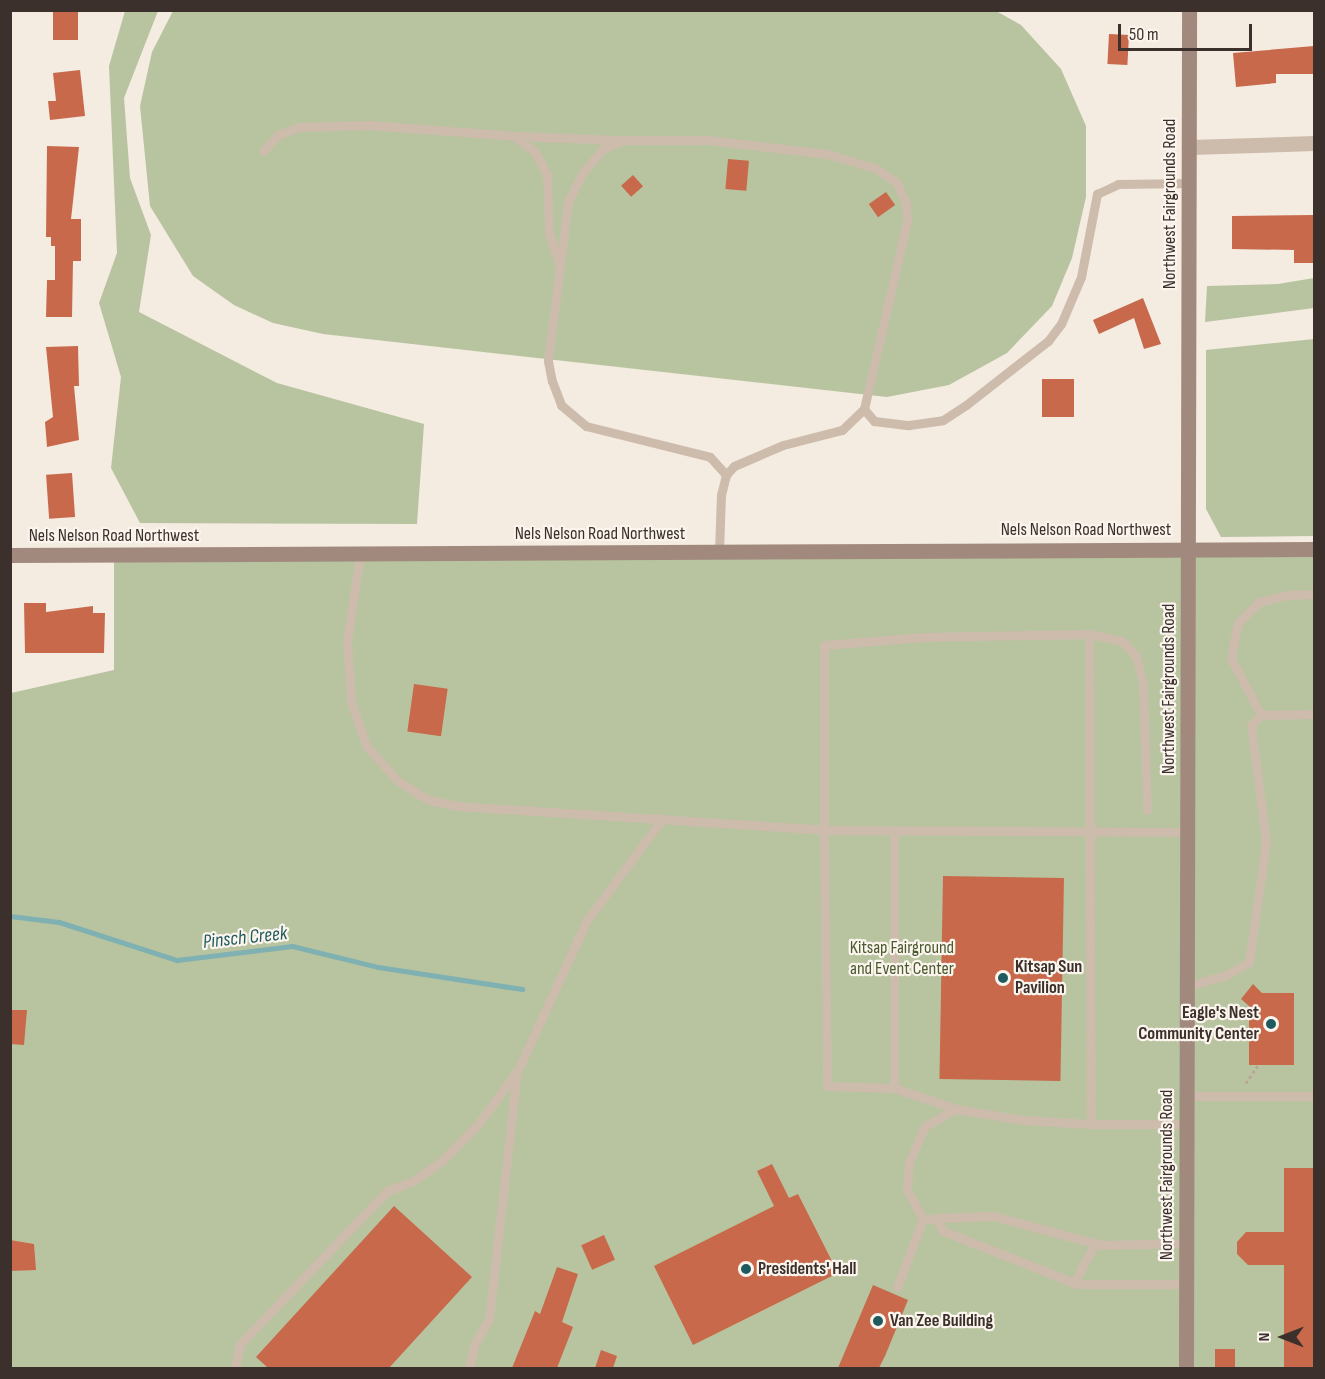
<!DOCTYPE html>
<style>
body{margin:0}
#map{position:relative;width:1325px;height:1379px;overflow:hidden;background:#f4ebe1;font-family:"Sofia Sans Condensed",sans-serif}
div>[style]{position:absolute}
.green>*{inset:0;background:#b8c4a0}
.stream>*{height:5px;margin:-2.5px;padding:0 2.5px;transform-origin:2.5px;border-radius:2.5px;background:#7fb0b2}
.building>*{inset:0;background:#c8694b;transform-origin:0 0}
.path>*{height:3px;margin-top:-1.5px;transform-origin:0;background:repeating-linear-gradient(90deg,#b9a596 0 3px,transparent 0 6px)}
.lane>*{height:9px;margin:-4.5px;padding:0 4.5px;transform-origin:4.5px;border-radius:4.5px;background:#cdbbac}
.street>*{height:15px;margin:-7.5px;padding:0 7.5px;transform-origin:7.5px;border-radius:7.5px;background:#cdbbac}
.secondary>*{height:15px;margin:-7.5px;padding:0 7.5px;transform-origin:7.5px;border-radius:7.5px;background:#a18a7d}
.dots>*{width:16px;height:16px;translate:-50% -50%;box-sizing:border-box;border:3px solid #fbf5ee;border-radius:50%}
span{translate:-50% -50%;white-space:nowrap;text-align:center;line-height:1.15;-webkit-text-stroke:4.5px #fbf5ee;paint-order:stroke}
.street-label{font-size:18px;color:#3b302b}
.park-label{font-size:18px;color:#4a5a2e}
.poi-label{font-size:18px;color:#3b302b;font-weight:700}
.left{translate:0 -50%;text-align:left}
.right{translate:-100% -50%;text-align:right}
.water-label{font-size:20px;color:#1f5a5e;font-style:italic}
.frame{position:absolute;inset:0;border:12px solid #3b302b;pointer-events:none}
.north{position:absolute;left:1253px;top:1307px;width:60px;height:60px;-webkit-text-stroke:4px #fbf5ee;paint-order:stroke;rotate:270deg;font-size:16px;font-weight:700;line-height:24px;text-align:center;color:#3b302b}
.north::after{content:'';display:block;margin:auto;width:21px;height:27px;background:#3b302b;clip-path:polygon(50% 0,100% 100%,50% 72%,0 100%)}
.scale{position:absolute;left:1118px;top:24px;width:134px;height:27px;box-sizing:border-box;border:3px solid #3b302b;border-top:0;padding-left:8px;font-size:18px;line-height:21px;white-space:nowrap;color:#3b302b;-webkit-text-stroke:4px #fbf5ee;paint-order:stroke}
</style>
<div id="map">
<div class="green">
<div style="clip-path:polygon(125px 11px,158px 11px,124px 98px,130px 178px,151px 235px,139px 312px,277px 383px,424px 424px,417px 524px,140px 523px,111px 468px,121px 377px,99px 303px,117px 253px,109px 66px)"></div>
<div style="clip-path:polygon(173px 11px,996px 11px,1021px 25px,1061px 69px,1086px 126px,1086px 197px,1072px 258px,1052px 306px,1007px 353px,949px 385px,887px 397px,323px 334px,273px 323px,234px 305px,193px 276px,150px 206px,140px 106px,152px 52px)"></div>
<div style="clip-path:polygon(1314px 278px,1314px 308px,1205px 322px,1207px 286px,1278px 284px)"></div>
<div style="clip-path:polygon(1314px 339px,1314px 536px,1221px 537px,1206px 509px,1206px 350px)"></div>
<div style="clip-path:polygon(1314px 549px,1314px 1368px,11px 1368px,11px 693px,114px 670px,114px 557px)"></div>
</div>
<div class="stream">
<div style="left:10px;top:916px;width:49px;rotate:7deg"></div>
<div style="left:59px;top:922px;width:124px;rotate:17.9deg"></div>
<div style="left:177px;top:960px;width:116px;rotate:-6.9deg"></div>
<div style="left:292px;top:946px;width:89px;rotate:13.7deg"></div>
<div style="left:378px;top:967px;width:146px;rotate:8.7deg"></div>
</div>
<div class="building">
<div style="left:53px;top:10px;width:25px;height:30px"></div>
<div style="left:1109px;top:34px;width:20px;height:30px;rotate:3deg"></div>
<div style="clip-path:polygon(1314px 46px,1314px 74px,1276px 74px,1276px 83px,1236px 87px,1233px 53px)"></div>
<div style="clip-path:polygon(80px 70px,85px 116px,50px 120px,48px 101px,56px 101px,53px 73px)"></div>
<div style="clip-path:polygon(47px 146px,79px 147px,71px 219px,81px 219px,81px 261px,73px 261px,72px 317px,46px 317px,47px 280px,55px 280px,55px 246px,51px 246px,51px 237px,46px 237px)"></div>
<div style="left:728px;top:159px;width:21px;height:30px;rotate:5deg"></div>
<div style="left:633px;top:175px;width:15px;height:16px;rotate:48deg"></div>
<div style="left:886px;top:192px;width:16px;height:21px;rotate:55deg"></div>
<div style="clip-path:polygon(1314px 215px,1314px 263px,1294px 263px,1294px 250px,1232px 249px,1232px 216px)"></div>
<div style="clip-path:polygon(1143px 298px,1161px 344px,1144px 349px,1134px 318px,1099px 334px,1093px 320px)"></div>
<div style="clip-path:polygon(78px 346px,79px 386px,74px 386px,79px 440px,47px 447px,45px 422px,53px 417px,46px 347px)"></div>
<div style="left:1042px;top:379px;width:32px;height:38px"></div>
<div style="left:72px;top:473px;width:44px;height:26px;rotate:86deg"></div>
<div style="clip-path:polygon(24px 603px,46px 603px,46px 612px,93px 606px,93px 613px,105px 613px,104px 653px,25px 653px)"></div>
<div style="left:414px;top:684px;width:34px;height:48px;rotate:8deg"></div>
<div style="left:943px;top:876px;width:121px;height:203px;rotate:1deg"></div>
<div style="clip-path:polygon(1253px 984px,1262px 993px,1294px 993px,1294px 1065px,1249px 1065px,1249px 1006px,1241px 999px)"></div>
<div style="clip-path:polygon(10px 1010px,27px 1010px,24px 1045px,10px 1044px)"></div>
<div style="clip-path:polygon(772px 1164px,789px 1198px,798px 1194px,838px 1273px,693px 1345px,654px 1266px,774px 1206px,757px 1171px)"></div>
<div style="clip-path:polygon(1284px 1168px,1314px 1168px,1314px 1368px,1284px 1368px,1284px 1265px,1248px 1265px,1237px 1254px,1237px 1242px,1246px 1232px,1284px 1232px)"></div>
<div style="clip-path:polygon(394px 1206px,472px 1277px,389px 1368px,268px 1368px,256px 1357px)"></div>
<div style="left:604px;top:1235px;width:27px;height:25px;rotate:66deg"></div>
<div style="clip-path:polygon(10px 1240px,34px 1244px,36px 1270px,10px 1271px)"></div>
<div style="clip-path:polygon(557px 1267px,578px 1274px,562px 1322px,573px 1327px,557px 1368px,512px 1368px,535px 1311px,540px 1314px)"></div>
<div style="clip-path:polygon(873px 1285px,908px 1300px,885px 1356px,879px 1368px,838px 1368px)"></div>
<div style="left:1215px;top:1349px;width:20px;height:19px"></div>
<div style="clip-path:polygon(601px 1350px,617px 1356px,613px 1368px,595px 1368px)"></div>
</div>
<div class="path">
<div style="left:1246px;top:1083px;width:22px;rotate:-56deg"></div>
</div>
<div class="lane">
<div style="left:514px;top:136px;width:105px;rotate:2.2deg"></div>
<div style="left:263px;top:151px;width:22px;rotate:-47deg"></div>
<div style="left:278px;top:135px;width:22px;rotate:-21deg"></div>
<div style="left:299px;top:127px;width:70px;rotate:-1.6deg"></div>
<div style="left:369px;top:125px;width:145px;rotate:4.3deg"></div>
<div style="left:514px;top:136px;width:26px;rotate:37deg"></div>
<div style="left:535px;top:152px;width:26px;rotate:62deg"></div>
<div style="left:547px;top:175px;width:58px;rotate:88deg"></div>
<div style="left:549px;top:233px;width:33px;rotate:72deg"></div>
<div style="left:864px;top:409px;width:16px;rotate:50deg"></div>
<div style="left:874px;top:421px;width:35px;rotate:7deg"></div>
<div style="left:909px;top:425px;width:34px;rotate:-8deg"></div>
<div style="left:943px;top:420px;width:27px;rotate:-33deg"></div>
<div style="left:966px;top:405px;width:104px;rotate:-38deg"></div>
<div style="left:1048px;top:341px;width:21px;rotate:-53deg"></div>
<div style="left:1061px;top:324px;width:51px;rotate:-66.9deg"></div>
<div style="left:1081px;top:277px;width:85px;rotate:-79.1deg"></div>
<div style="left:1097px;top:194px;width:23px;rotate:-25deg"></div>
<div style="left:1118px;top:184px;width:72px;rotate:-0.8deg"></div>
<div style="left:719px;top:552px;width:57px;rotate:-88deg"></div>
<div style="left:721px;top:495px;width:21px;rotate:-76deg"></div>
<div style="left:726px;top:475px;width:12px;rotate:-48deg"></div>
<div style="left:734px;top:466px;width:53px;rotate:-23.2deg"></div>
<div style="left:783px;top:445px;width:61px;rotate:-14.3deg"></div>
<div style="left:842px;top:430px;width:30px;rotate:-44deg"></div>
<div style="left:864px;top:409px;width:193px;rotate:-77.1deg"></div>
<div style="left:907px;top:221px;width:18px;rotate:-93deg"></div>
<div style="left:906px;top:203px;width:23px;rotate:-115deg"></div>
<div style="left:896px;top:182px;width:25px;rotate:-146deg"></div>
<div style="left:875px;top:168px;width:50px;rotate:-163.7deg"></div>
<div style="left:827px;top:154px;width:120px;rotate:-173.3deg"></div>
<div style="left:708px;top:140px;width:84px;rotate:180deg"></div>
<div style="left:624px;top:140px;width:23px;rotate:157deg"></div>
<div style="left:603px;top:149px;width:30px;rotate:131deg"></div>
<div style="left:583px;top:172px;width:34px;rotate:117deg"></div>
<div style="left:568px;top:202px;width:160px;rotate:97.2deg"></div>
<div style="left:548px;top:361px;width:20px;rotate:79deg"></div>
<div style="left:552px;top:381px;width:26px;rotate:69deg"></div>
<div style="left:561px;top:405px;width:33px;rotate:40deg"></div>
<div style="left:586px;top:426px;width:128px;rotate:14deg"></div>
<div style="left:710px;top:457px;width:24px;rotate:48deg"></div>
<div style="left:360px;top:555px;width:87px;rotate:98.6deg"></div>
<div style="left:347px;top:641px;width:61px;rotate:86.2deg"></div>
<div style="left:351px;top:702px;width:48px;rotate:70.4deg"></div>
<div style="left:367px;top:747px;width:46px;rotate:47.6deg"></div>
<div style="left:398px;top:781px;width:36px;rotate:32deg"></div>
<div style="left:429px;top:800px;width:29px;rotate:12deg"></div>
<div style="left:457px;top:806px;width:368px;rotate:3.7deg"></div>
<div style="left:824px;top:830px;width:256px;rotate:89.3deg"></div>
<div style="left:827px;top:1086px;width:67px;rotate:1.7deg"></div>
<div style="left:894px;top:1088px;width:65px;rotate:18.7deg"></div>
<div style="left:1089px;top:634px;width:490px;rotate:89.8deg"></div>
<div style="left:1091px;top:1124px;width:96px"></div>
<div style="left:1261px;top:715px;width:53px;rotate:-1.1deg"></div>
<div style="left:1147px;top:810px;width:126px;rotate:-91.8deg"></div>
<div style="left:1143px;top:684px;width:29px;rotate:-104deg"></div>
<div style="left:1136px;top:656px;width:21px;rotate:-133deg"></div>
<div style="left:1122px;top:641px;width:34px;rotate:-168deg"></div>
<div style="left:1089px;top:634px;width:166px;rotate:179deg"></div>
<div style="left:923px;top:637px;width:99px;rotate:175.4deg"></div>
<div style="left:824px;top:645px;width:185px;rotate:90deg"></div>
<div style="left:824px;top:830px;width:364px;rotate:0.3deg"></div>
<div style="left:894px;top:832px;width:256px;rotate:90deg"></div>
<div style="left:1188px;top:986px;width:37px;rotate:-16deg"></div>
<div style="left:1224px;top:976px;width:29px;rotate:-29deg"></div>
<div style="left:1249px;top:962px;width:121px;rotate:-81.9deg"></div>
<div style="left:1266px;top:842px;width:118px;rotate:-97.3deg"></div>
<div style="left:1251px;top:725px;width:14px;rotate:-45deg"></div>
<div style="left:1261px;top:715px;width:64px;rotate:-117.8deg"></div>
<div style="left:1231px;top:658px;width:36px;rotate:-79deg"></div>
<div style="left:1238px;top:623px;width:30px;rotate:-45deg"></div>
<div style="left:1259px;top:602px;width:29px;rotate:-14deg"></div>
<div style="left:1287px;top:595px;width:27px;rotate:-2deg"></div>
<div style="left:1187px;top:1096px;width:127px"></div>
<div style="left:923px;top:1219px;width:33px;rotate:-119deg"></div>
<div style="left:907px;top:1190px;width:28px;rotate:-86deg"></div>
<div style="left:909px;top:1162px;width:39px;rotate:-66deg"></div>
<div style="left:925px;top:1126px;width:35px;rotate:-29deg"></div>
<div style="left:956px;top:1109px;width:68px;rotate:9.3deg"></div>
<div style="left:1023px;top:1120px;width:68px;rotate:3.4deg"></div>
<div style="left:1074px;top:1283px;width:45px;rotate:-62.3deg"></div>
<div style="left:1186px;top:1284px;width:109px;rotate:180deg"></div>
<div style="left:1077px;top:1284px;width:144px;rotate:-158.4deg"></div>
<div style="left:943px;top:1231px;width:15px;rotate:-118deg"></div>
<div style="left:936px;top:1218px;width:57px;rotate:-2deg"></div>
<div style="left:993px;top:1216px;width:112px;rotate:15deg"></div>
<div style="left:1101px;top:1245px;width:85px;rotate:-1.3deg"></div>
<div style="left:897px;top:1287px;width:73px;rotate:-69.1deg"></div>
<div style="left:923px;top:1219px;width:6px"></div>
<div style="left:235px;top:1368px;width:25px;rotate:-78deg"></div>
<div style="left:240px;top:1344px;width:212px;rotate:-46.1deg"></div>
<div style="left:387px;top:1191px;width:28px;rotate:-21deg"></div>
<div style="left:413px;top:1181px;width:35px;rotate:-35deg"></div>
<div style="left:442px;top:1161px;width:52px;rotate:-45.8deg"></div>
<div style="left:478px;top:1124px;width:67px;rotate:-53.5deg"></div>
<div style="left:518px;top:1070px;width:165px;rotate:-65.3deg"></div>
<div style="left:587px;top:920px;width:127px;rotate:-53.3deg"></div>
<div style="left:469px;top:1368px;width:26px;rotate:-77deg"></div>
<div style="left:475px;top:1343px;width:27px;rotate:-59deg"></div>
<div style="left:489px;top:1320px;width:251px;rotate:-83.6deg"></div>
</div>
<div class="street">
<div style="left:1190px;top:147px;width:124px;rotate:-1.8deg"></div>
</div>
<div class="secondary">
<div style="left:10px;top:555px;width:1304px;rotate:-0.26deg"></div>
<div style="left:1186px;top:1368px;width:1358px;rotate:-89.87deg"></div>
</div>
<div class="dots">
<div style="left:1003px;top:978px;background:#1f5a5e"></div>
<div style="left:1271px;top:1024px;background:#1f5a5e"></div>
<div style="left:746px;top:1269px;background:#1f5a5e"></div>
<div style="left:878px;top:1321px;background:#1f5a5e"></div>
</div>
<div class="street-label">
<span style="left:1170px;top:204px;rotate:-90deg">Northwest Fairgrounds Road</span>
<span style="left:1086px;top:530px">Nels Nelson Road Northwest</span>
<span style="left:600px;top:534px">Nels Nelson Road Northwest</span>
<span style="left:114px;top:536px">Nels Nelson Road Northwest</span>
<span style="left:1169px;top:689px;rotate:-90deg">Northwest Fairgrounds Road</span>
<span style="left:1167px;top:1175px;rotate:-90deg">Northwest Fairgrounds Road</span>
</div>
<div class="park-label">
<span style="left:902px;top:959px">Kitsap Fairground<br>and Event Center</span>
</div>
<div class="poi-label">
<span class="left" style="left:1015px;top:978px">Kitsap Sun<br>Pavilion</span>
<span class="right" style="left:1259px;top:1024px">Eagle's Nest<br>Community Center</span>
<span class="left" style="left:758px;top:1269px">Presidents' Hall</span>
<span class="left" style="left:890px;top:1321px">Van Zee Building</span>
</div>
<div class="water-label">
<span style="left:245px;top:938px;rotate:-6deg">Pinsch Creek</span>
</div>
<div class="frame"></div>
<div class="north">N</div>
<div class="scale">50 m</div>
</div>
